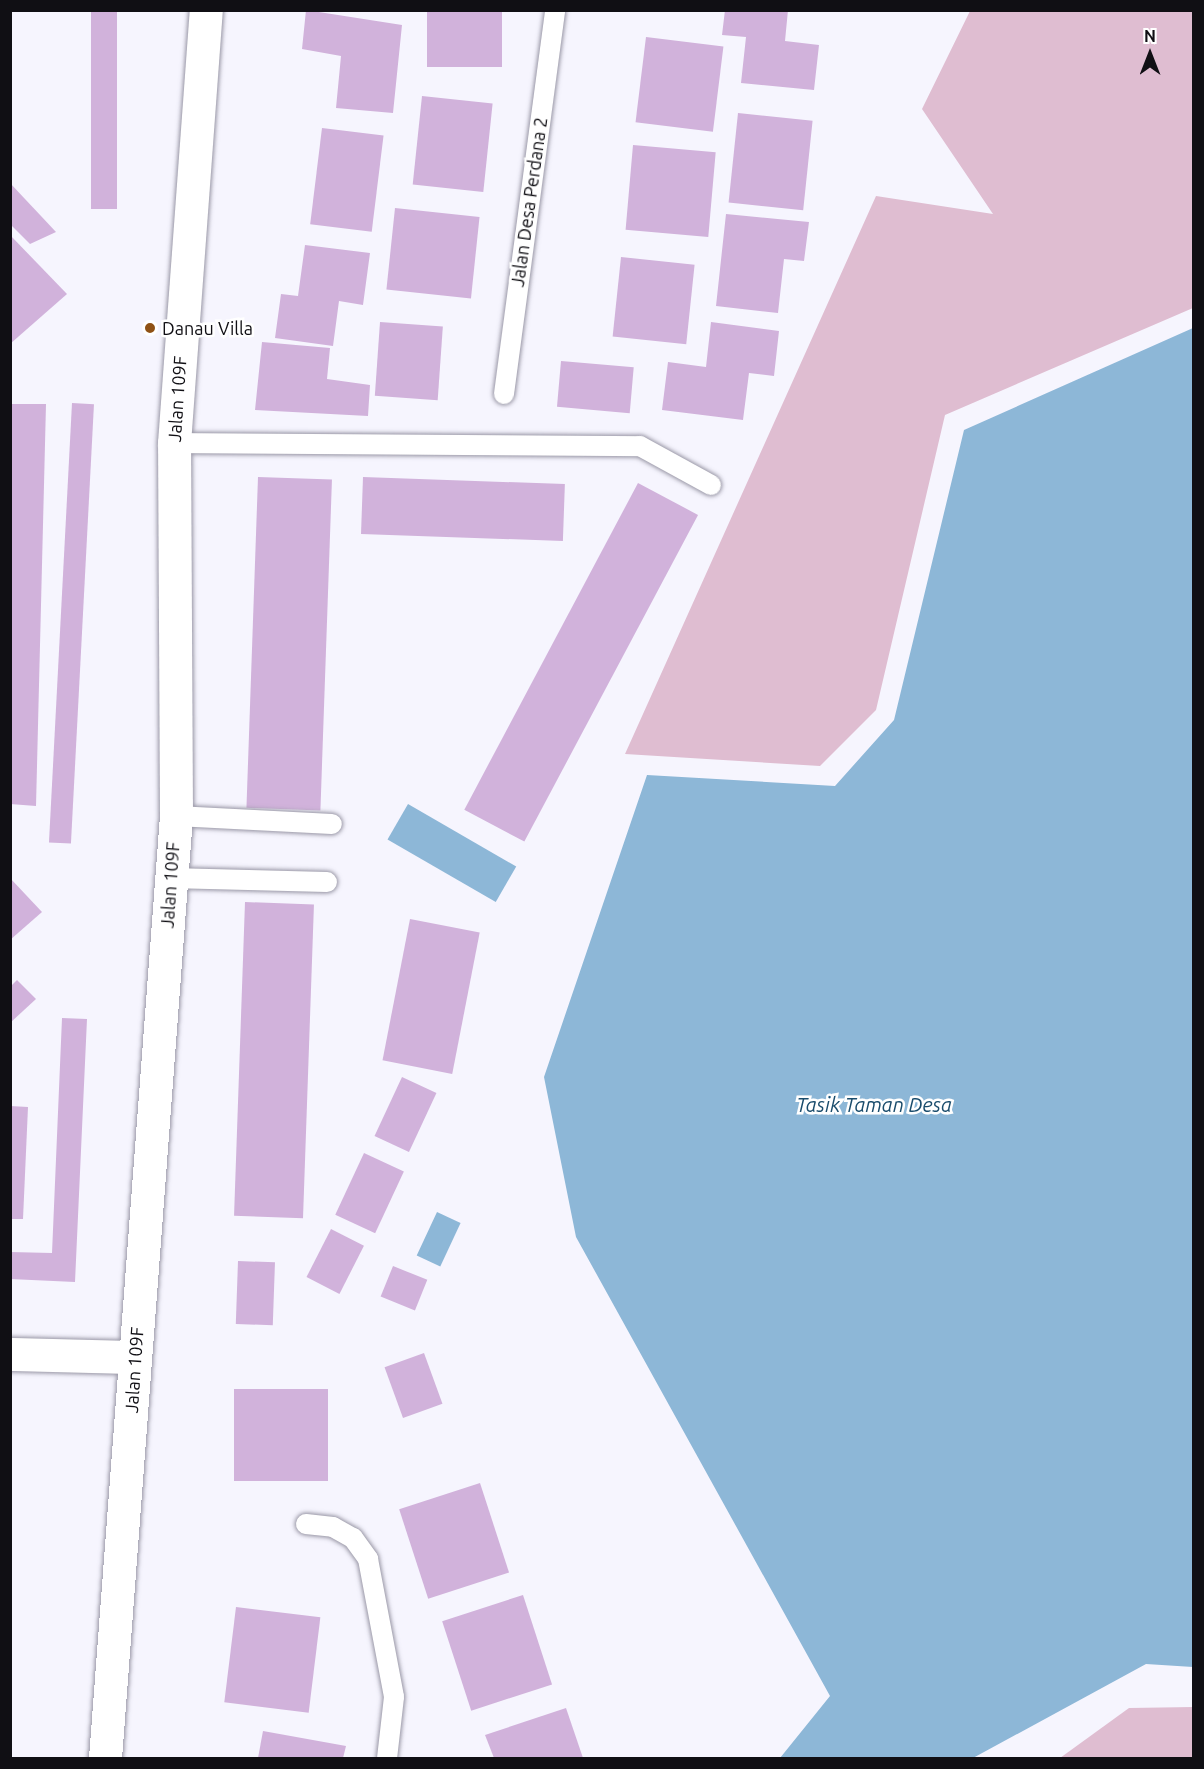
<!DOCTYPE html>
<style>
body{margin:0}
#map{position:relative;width:1204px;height:1769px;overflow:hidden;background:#f6f5fe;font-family:Ubuntu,sans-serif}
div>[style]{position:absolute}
.green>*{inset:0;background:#dfbdd1}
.water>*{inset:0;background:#8db7d7;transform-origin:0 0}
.building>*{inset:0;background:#d1b2db;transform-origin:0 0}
.roads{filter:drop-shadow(0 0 2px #9a98a7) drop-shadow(0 0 2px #9a98a7)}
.lane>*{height:20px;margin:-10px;padding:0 10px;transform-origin:10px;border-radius:10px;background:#fff}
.street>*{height:33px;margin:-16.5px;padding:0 16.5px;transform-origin:16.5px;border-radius:16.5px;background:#fff}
.secondary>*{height:33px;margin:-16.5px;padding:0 16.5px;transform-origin:16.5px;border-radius:16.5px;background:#fff}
.dots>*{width:16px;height:16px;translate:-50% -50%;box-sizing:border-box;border:3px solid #fff;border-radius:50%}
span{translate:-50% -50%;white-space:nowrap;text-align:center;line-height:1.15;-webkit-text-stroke:5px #fff;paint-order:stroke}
.street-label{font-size:18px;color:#100f14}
.poi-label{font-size:18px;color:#100f14}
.left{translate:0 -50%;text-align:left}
.water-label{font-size:20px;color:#1a4c6c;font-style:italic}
.frame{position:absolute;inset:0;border:12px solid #100f14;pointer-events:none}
.north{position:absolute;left:1120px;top:24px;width:60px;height:60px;-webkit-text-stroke:4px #fff;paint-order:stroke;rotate:0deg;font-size:16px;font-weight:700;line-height:24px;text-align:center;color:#100f14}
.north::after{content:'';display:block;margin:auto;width:21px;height:27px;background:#100f14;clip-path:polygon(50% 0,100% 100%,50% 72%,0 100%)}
</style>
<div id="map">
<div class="green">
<div style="clip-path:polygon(970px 11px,1193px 11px,1193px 308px,945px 415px,876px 710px,820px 766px,625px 754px,876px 196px,993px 214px,922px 109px)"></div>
<div style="clip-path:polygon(1193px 1707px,1193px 1758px,1060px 1758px,1129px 1708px)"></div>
</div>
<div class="water">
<div style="clip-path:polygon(1193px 328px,1193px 1667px,1146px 1664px,973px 1758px,780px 1758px,830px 1696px,576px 1237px,544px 1077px,647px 775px,835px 786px,894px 720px,964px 430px)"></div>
<div style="left:408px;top:804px;width:125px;height:41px;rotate:30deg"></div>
<div style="left:437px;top:1212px;width:26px;height:48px;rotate:25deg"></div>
</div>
<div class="building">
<div style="left:91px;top:10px;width:26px;height:199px"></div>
<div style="clip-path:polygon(306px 10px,402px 25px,393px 113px,336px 108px,341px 56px,302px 49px)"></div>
<div style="left:427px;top:10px;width:75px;height:57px"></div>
<div style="clip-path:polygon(725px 10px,788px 10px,785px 41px,819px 45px,814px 90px,741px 83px,746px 37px,722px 35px)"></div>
<div style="left:646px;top:37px;width:78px;height:86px;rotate:7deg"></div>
<div style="left:422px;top:96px;width:71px;height:89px;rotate:6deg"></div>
<div style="left:738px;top:113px;width:75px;height:90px;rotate:6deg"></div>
<div style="left:322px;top:128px;width:62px;height:97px;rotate:7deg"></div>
<div style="left:633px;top:145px;width:83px;height:85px;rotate:5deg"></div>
<div style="clip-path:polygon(10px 183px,56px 232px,30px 244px,10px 224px)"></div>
<div style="left:395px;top:208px;width:85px;height:82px;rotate:6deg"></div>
<div style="clip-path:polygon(726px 214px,809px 222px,804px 261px,784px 259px,778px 313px,716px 306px)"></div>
<div style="clip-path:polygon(10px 235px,67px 294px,10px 344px)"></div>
<div style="clip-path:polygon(305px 245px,370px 253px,363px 305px,339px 301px,333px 346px,275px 338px,281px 294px,298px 296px)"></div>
<div style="left:621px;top:257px;width:74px;height:80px;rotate:6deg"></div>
<div style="left:380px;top:322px;width:63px;height:74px;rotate:4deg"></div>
<div style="clip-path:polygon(711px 322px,779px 331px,774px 376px,749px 373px,743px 420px,662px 410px,668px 362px,706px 367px)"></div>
<div style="clip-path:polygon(262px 342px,330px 348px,327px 379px,370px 385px,368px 416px,255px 410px)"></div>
<div style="left:561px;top:361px;width:73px;height:46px;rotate:5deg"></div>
<div style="left:72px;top:403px;width:22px;height:440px;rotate:3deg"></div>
<div style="clip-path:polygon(10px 404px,46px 404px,36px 806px,10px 804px)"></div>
<div style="left:258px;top:477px;width:74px;height:331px;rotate:2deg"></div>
<div style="left:363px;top:477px;width:202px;height:57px;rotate:2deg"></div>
<div style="left:638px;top:483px;width:68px;height:370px;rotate:28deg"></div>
<div style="clip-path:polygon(10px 878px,42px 912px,10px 940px)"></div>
<div style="left:245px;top:902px;width:69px;height:314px;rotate:2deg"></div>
<div style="left:410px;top:919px;width:71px;height:144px;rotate:11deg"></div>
<div style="clip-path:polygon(17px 980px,36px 999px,10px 1023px,10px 987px)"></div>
<div style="clip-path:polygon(62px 1018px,87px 1019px,75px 1282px,10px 1279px,10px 1252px,52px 1253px)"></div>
<div style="left:402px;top:1077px;width:38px;height:65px;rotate:25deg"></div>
<div style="clip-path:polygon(10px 1106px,28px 1107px,23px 1219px,10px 1219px)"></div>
<div style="left:364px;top:1153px;width:44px;height:68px;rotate:25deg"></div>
<div style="left:331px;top:1229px;width:37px;height:54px;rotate:27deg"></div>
<div style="left:238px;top:1261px;width:37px;height:63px;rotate:2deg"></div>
<div style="left:393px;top:1266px;width:37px;height:33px;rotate:22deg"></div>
<div style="left:424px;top:1353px;width:54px;height:42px;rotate:70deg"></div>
<div style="left:234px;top:1389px;width:94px;height:92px"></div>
<div style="left:480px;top:1483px;width:94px;height:85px;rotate:72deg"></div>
<div style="left:523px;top:1595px;width:94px;height:85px;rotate:72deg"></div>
<div style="left:236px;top:1607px;width:85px;height:96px;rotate:7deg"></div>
<div style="clip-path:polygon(566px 1708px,583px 1758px,494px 1758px,485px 1735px)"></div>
<div style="clip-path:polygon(263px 1731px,346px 1746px,343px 1758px,258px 1758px)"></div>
</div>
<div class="roads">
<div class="lane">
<div style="left:504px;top:394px;width:387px;rotate:-82.4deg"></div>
<div style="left:174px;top:443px;width:466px;rotate:0.4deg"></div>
<div style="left:640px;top:446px;width:81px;rotate:28.8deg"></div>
<div style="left:176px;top:816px;width:156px;rotate:2.9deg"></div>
<div style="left:170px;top:878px;width:157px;rotate:1.5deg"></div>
<div style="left:306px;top:1524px;width:27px;rotate:6deg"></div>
<div style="left:333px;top:1527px;width:23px;rotate:29deg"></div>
<div style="left:353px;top:1538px;width:26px;rotate:54deg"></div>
<div style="left:368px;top:1559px;width:140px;rotate:79.3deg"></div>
<div style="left:394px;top:1697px;width:61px;rotate:96.5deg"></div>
</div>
<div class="street">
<div style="left:10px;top:1354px;width:124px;rotate:1.4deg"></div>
</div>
<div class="secondary">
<div style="left:105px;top:1758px;width:945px;rotate:-85.69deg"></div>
<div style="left:176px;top:816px;width:373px;rotate:-90.3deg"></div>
<div style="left:174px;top:443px;width:434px;rotate:-85.8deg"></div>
</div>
</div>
<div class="dots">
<div style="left:150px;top:328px;background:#8f5115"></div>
</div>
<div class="street-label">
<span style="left:529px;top:202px;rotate:-82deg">Jalan Desa Perdana 2</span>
<span style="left:177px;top:399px;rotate:-86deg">Jalan 109F</span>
<span style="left:170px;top:885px;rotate:-86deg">Jalan 109F</span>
<span style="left:134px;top:1370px;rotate:-86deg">Jalan 109F</span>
</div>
<div class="poi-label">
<span class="left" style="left:162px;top:328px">Danau Villa</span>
</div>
<div class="water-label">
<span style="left:874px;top:1104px">Tasik Taman Desa</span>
</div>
<div class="frame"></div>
<div class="north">N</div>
</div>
